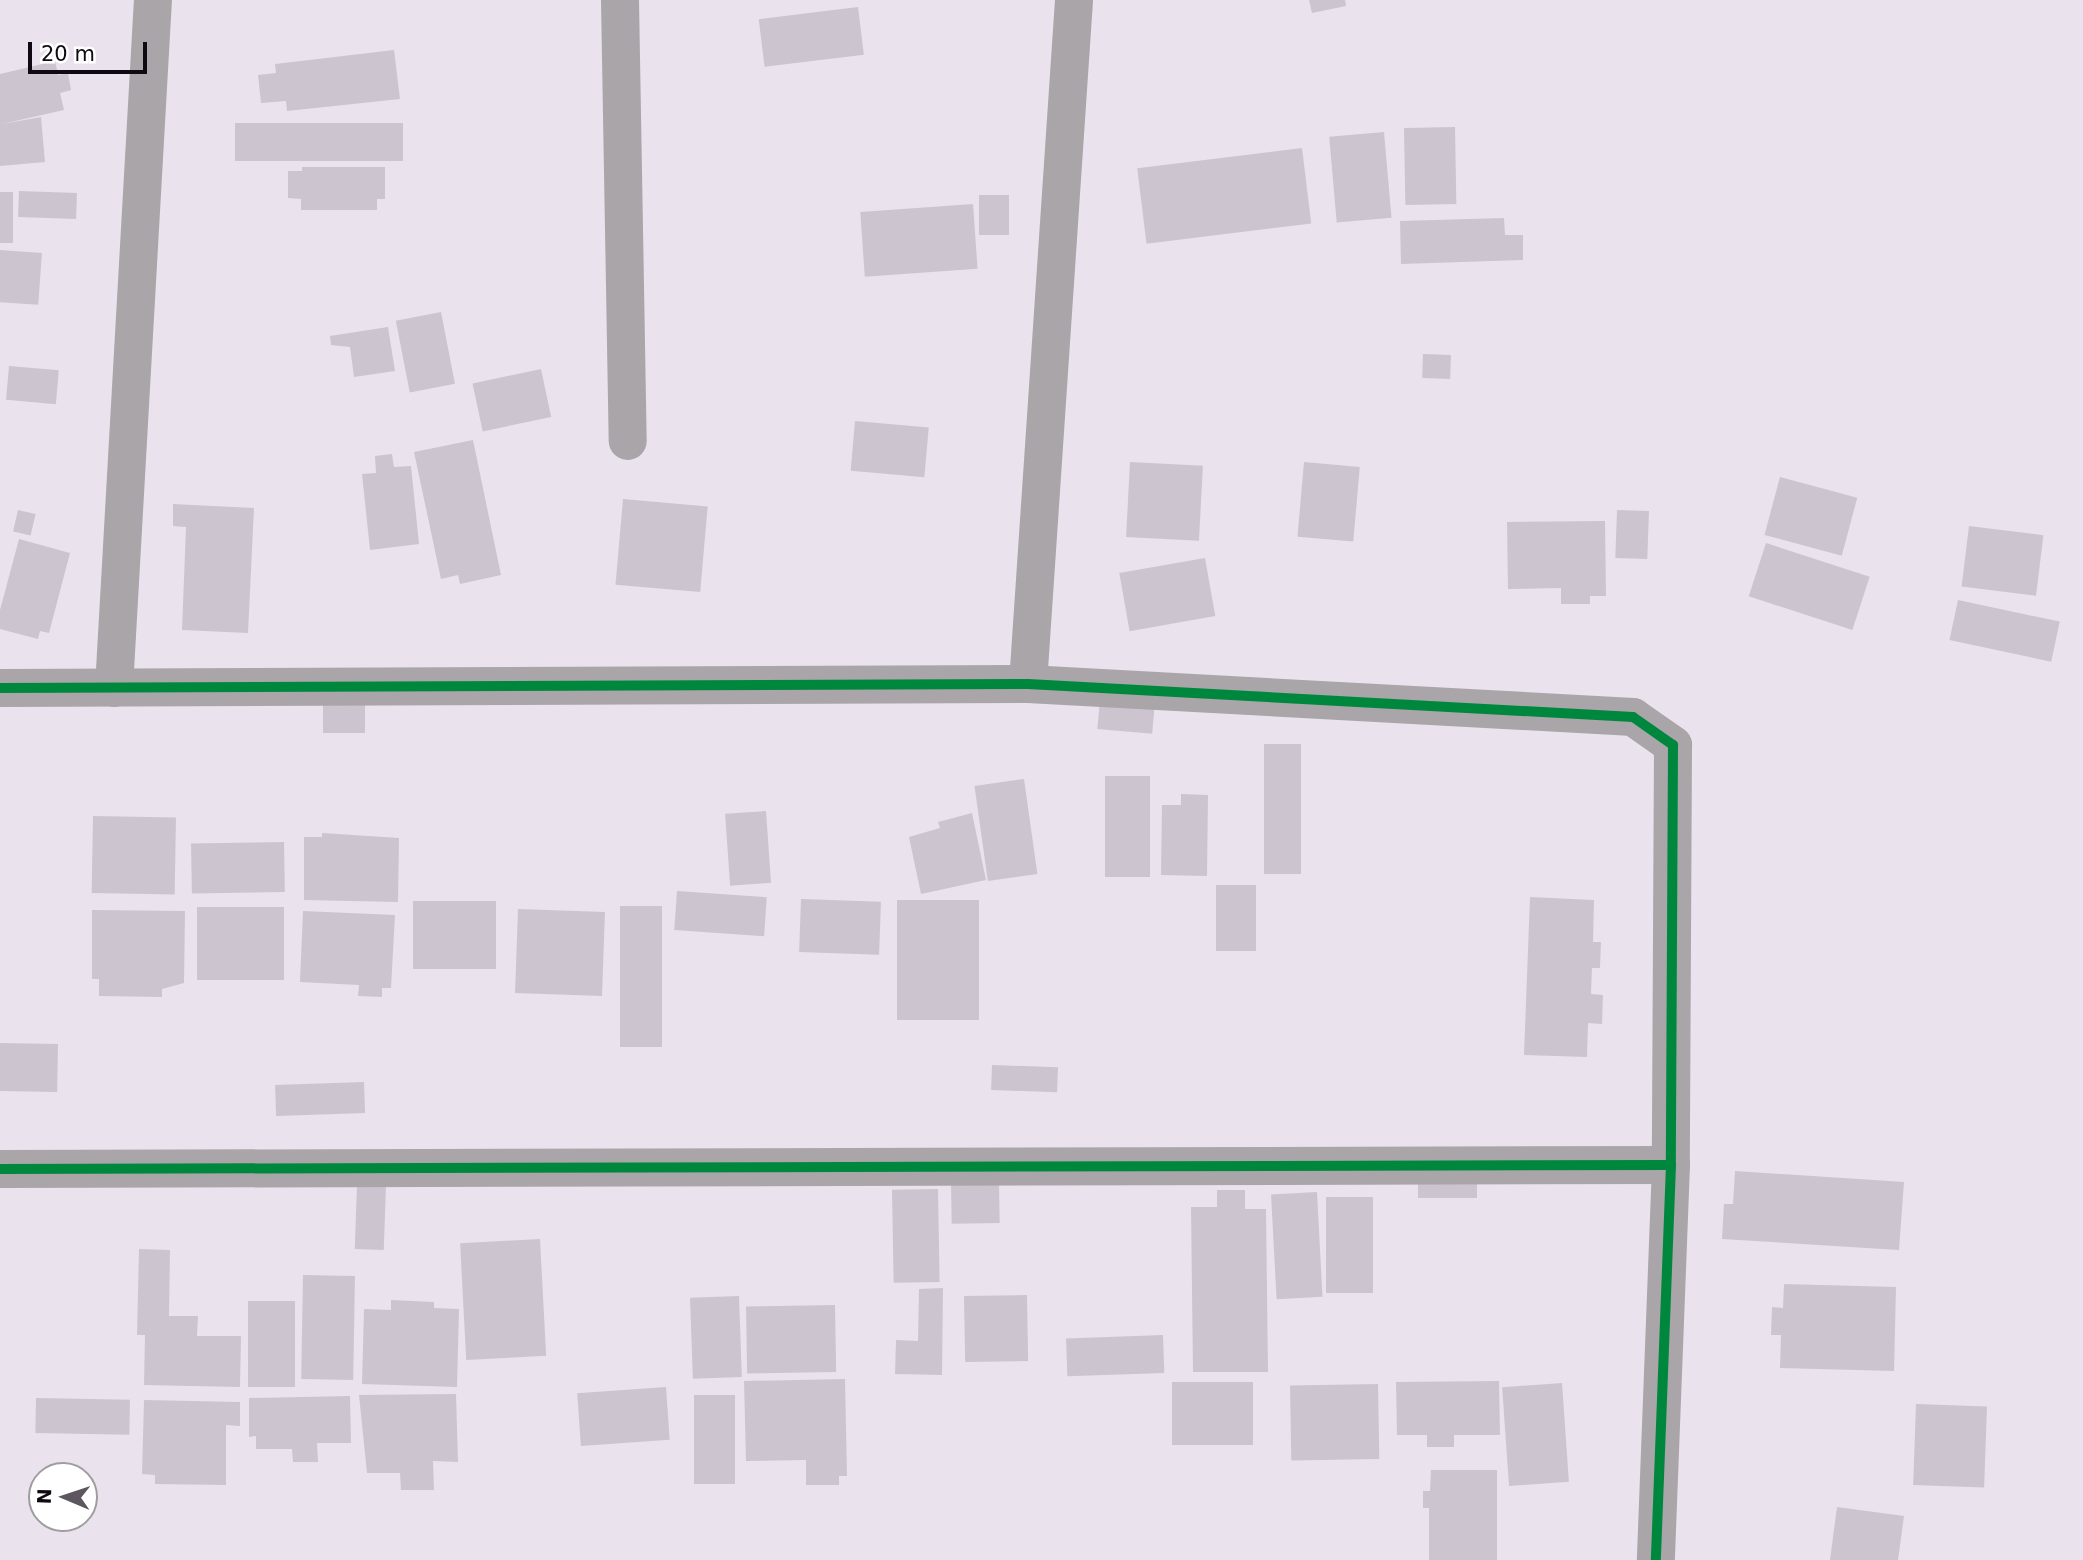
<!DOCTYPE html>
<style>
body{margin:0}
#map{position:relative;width:2083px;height:1560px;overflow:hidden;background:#eae2ed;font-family:"DejaVu Sans",sans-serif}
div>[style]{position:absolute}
.building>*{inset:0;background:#ccc5cf;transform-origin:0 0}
.minor>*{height:38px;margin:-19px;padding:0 19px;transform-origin:19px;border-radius:19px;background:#a9a5a9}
.cycleway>*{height:10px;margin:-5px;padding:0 5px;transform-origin:5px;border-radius:5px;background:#00873e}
span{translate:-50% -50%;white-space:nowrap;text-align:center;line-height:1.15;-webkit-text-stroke:7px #fff;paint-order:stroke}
.north{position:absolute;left:28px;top:1462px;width:70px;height:70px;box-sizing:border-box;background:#fff;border:2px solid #9f9da0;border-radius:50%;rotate:272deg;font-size:19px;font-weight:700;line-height:28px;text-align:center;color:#0f0a11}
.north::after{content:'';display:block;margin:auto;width:24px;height:32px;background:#5c565e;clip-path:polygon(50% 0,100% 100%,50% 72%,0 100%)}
.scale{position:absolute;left:28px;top:42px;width:119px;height:32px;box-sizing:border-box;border:4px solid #0f0a11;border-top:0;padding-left:9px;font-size:21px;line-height:24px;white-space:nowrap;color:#0f0a11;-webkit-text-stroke:5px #fff;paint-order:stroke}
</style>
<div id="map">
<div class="building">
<div style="clip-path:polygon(1309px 0,1345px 0,1346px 6px,1312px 13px)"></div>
<div style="left:858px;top:7px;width:48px;height:100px;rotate:83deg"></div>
<div style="clip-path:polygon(394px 50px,400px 99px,287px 111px,286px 101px,261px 103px,258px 75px,276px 73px,275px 64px)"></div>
<div style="clip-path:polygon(55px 61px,58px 75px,68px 73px,71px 90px,60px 93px,64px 110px,2px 124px,41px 117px,45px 162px,0 166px,0 74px)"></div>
<div style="left:403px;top:123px;width:38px;height:168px;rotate:90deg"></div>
<div style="left:1455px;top:127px;width:77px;height:51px;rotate:89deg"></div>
<div style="left:1384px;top:132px;width:86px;height:55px;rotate:85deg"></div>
<div style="left:1302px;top:148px;width:76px;height:166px;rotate:83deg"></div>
<div style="clip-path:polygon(302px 167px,385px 167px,385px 199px,377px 199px,377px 210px,301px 210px,301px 199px,288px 198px,288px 171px,302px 171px)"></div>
<div style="left:19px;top:191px;width:58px;height:26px;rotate:2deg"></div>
<div style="left:0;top:192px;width:13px;height:51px"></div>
<div style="left:979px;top:195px;width:30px;height:40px"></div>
<div style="left:973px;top:204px;width:65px;height:113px;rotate:86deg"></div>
<div style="clip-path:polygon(1504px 218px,1505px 235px,1523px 235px,1523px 260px,1401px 264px,1400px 221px)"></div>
<div style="left:0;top:250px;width:42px;height:52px;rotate:4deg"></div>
<div style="left:441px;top:312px;width:73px;height:46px;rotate:79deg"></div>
<div style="clip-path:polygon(388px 327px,395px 371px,354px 377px,350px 347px,331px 345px,330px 336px)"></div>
<div style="left:1423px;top:354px;width:28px;height:24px;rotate:2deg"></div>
<div style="left:9px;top:366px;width:50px;height:34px;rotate:5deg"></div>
<div style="left:541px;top:369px;width:49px;height:70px;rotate:78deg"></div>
<div style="left:855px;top:421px;width:74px;height:50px;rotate:5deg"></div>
<div style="clip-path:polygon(473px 440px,501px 575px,460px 584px,458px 575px,441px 579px,414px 452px)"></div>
<div style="clip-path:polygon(392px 454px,394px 467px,411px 466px,419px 544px,370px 550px,362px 474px,376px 473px,375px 456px)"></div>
<div style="left:1130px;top:462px;width:73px;height:75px;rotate:3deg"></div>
<div style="left:1304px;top:462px;width:56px;height:75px;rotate:5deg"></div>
<div style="left:1780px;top:477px;width:80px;height:60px;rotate:15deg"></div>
<div style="left:623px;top:499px;width:85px;height:86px;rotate:5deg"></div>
<div style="clip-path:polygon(173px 504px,254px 508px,248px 633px,182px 630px,186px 527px,173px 526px)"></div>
<div style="left:18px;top:510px;width:18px;height:22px;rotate:13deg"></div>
<div style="left:1617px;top:510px;width:32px;height:48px;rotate:2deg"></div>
<div style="clip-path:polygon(1605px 521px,1606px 596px,1590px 596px,1590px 604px,1561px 604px,1561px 588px,1508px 589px,1507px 522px)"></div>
<div style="left:1969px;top:526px;width:75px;height:61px;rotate:7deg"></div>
<div style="clip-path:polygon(19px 539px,70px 553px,49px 633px,40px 631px,38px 639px,0 629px,0 610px)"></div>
<div style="left:1766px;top:543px;width:109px;height:56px;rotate:18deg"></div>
<div style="left:1205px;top:558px;width:59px;height:87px;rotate:80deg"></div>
<div style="left:1958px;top:600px;width:104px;height:41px;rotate:12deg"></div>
<div style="left:1100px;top:699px;width:55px;height:30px;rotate:5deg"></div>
<div style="left:323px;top:702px;width:42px;height:31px"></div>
<div style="left:1264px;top:744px;width:37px;height:130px"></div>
<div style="left:1105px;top:776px;width:45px;height:101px"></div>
<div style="left:1024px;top:779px;width:96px;height:50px;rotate:82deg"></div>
<div style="clip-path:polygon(1181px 794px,1208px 795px,1207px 876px,1161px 875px,1162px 805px,1181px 805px)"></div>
<div style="left:766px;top:811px;width:72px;height:41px;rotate:86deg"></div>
<div style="clip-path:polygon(972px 813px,986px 880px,921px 894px,909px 837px,940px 828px,938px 822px)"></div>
<div style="left:93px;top:816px;width:83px;height:77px;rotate:1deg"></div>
<div style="clip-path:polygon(322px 833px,399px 838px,398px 902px,304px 900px,304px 837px,322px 837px)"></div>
<div style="left:284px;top:842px;width:50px;height:93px;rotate:89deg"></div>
<div style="left:1216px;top:885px;width:40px;height:66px"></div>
<div style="left:677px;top:891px;width:90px;height:39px;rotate:4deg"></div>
<div style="clip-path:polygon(1530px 897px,1594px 900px,1593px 942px,1601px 942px,1600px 968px,1592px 968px,1591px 994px,1603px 995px,1602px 1024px,1588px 1023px,1587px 1057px,1524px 1055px)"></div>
<div style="left:801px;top:899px;width:80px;height:53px;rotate:2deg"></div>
<div style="left:979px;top:900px;width:120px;height:82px;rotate:90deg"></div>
<div style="left:413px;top:901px;width:83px;height:68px"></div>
<div style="left:620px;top:906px;width:42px;height:141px"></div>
<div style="left:197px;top:907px;width:87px;height:73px"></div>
<div style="left:518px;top:909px;width:87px;height:84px;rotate:2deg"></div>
<div style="clip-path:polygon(92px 910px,185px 911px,184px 983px,162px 989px,162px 997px,99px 996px,99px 979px,92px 979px)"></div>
<div style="clip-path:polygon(303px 911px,395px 915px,391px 988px,382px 988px,382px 997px,358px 996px,359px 985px,300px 982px)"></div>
<div style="left:0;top:1043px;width:58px;height:48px;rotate:1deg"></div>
<div style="left:992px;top:1065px;width:66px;height:25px;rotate:2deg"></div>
<div style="left:364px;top:1082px;width:31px;height:89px;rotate:88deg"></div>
<div style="clip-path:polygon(1735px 1171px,1904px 1182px,1899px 1250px,1722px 1239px,1724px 1204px,1733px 1204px)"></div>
<div style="left:1477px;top:1174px;width:24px;height:59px;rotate:90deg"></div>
<div style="left:999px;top:1183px;width:40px;height:48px;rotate:89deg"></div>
<div style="left:357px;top:1185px;width:29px;height:64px;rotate:2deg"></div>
<div style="left:938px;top:1189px;width:93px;height:46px;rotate:89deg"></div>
<div style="clip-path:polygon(1217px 1190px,1245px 1190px,1245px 1209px,1266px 1209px,1268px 1372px,1193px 1372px,1191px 1207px,1217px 1207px)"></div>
<div style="left:1317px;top:1192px;width:105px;height:46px;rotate:87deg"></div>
<div style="left:1326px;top:1197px;width:47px;height:96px"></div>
<div style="left:540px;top:1239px;width:117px;height:80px;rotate:87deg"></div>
<div style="clip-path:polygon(139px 1249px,170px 1250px,169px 1316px,198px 1316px,197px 1336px,241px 1336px,240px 1387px,144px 1385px,145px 1335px,137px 1335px)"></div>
<div style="left:303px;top:1275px;width:52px;height:104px;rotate:1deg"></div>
<div style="clip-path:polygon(1784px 1284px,1896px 1287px,1894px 1371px,1780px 1368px,1781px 1335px,1771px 1335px,1772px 1307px,1783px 1308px)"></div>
<div style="clip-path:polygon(943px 1288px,942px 1375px,895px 1374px,896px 1340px,918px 1341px,919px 1289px)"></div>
<div style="left:1027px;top:1295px;width:66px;height:63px;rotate:89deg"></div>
<div style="left:739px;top:1296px;width:81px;height:49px;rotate:88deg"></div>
<div style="clip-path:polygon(391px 1300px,434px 1302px,434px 1308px,459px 1309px,457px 1387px,362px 1384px,364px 1309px,391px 1310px)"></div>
<div style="left:248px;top:1301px;width:47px;height:86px"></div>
<div style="left:835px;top:1305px;width:67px;height:89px;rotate:89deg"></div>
<div style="left:1163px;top:1335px;width:38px;height:97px;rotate:88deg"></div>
<div style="clip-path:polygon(845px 1379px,847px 1476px,839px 1476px,839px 1485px,806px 1485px,806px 1460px,746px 1461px,744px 1381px)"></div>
<div style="clip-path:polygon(1499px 1381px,1500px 1435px,1454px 1435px,1454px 1447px,1427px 1447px,1427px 1435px,1397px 1435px,1396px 1382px)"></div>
<div style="left:1172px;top:1382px;width:81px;height:63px"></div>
<div style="left:1562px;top:1383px;width:99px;height:60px;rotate:86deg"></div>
<div style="left:1378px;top:1384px;width:75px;height:88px;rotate:89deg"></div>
<div style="left:666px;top:1387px;width:53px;height:89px;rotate:86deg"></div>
<div style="clip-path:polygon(456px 1394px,458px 1462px,433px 1461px,434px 1490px,401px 1490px,400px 1473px,367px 1473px,359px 1395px)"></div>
<div style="left:694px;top:1395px;width:41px;height:89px"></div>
<div style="clip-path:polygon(350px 1396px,351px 1443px,317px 1443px,318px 1462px,293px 1462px,292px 1449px,256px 1449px,256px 1436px,249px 1437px,249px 1398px)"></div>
<div style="left:36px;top:1398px;width:94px;height:35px;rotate:1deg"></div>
<div style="clip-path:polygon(144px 1400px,240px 1402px,240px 1426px,226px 1425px,226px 1485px,155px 1484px,155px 1475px,142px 1474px)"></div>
<div style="left:1916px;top:1404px;width:71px;height:81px;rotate:2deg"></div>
<div style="clip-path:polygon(1431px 1470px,1497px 1470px,1497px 1560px,1429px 1560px,1429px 1508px,1423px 1508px,1423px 1491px,1430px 1491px)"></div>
<div style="clip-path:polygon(1837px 1507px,1904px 1516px,1898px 1560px,1830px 1560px)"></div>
</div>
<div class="minor">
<div style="left:620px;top:0;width:441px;rotate:89deg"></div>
<div style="left:1028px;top:684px;width:686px;rotate:-86.15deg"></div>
<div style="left:0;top:688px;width:1028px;rotate:-0.22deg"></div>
<div style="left:1028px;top:684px;width:606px;rotate:3.12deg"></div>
<div style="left:1633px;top:717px;width:49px;rotate:35deg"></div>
<div style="left:1673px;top:745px;width:420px;rotate:90.3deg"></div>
<div style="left:114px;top:688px;width:689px;rotate:-86.76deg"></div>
<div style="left:0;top:1169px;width:1671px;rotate:-0.14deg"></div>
<div style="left:1671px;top:1165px;width:395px;rotate:92.2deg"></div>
</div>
<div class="cycleway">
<div style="left:0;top:688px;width:1028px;rotate:-0.22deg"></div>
<div style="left:1028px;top:684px;width:606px;rotate:3.12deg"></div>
<div style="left:1633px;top:717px;width:49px;rotate:35deg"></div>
<div style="left:1673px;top:745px;width:420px;rotate:90.3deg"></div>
<div style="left:0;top:1169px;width:1671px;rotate:-0.14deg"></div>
<div style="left:1671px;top:1165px;width:395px;rotate:92.2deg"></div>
</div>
<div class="north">N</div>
<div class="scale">20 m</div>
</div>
